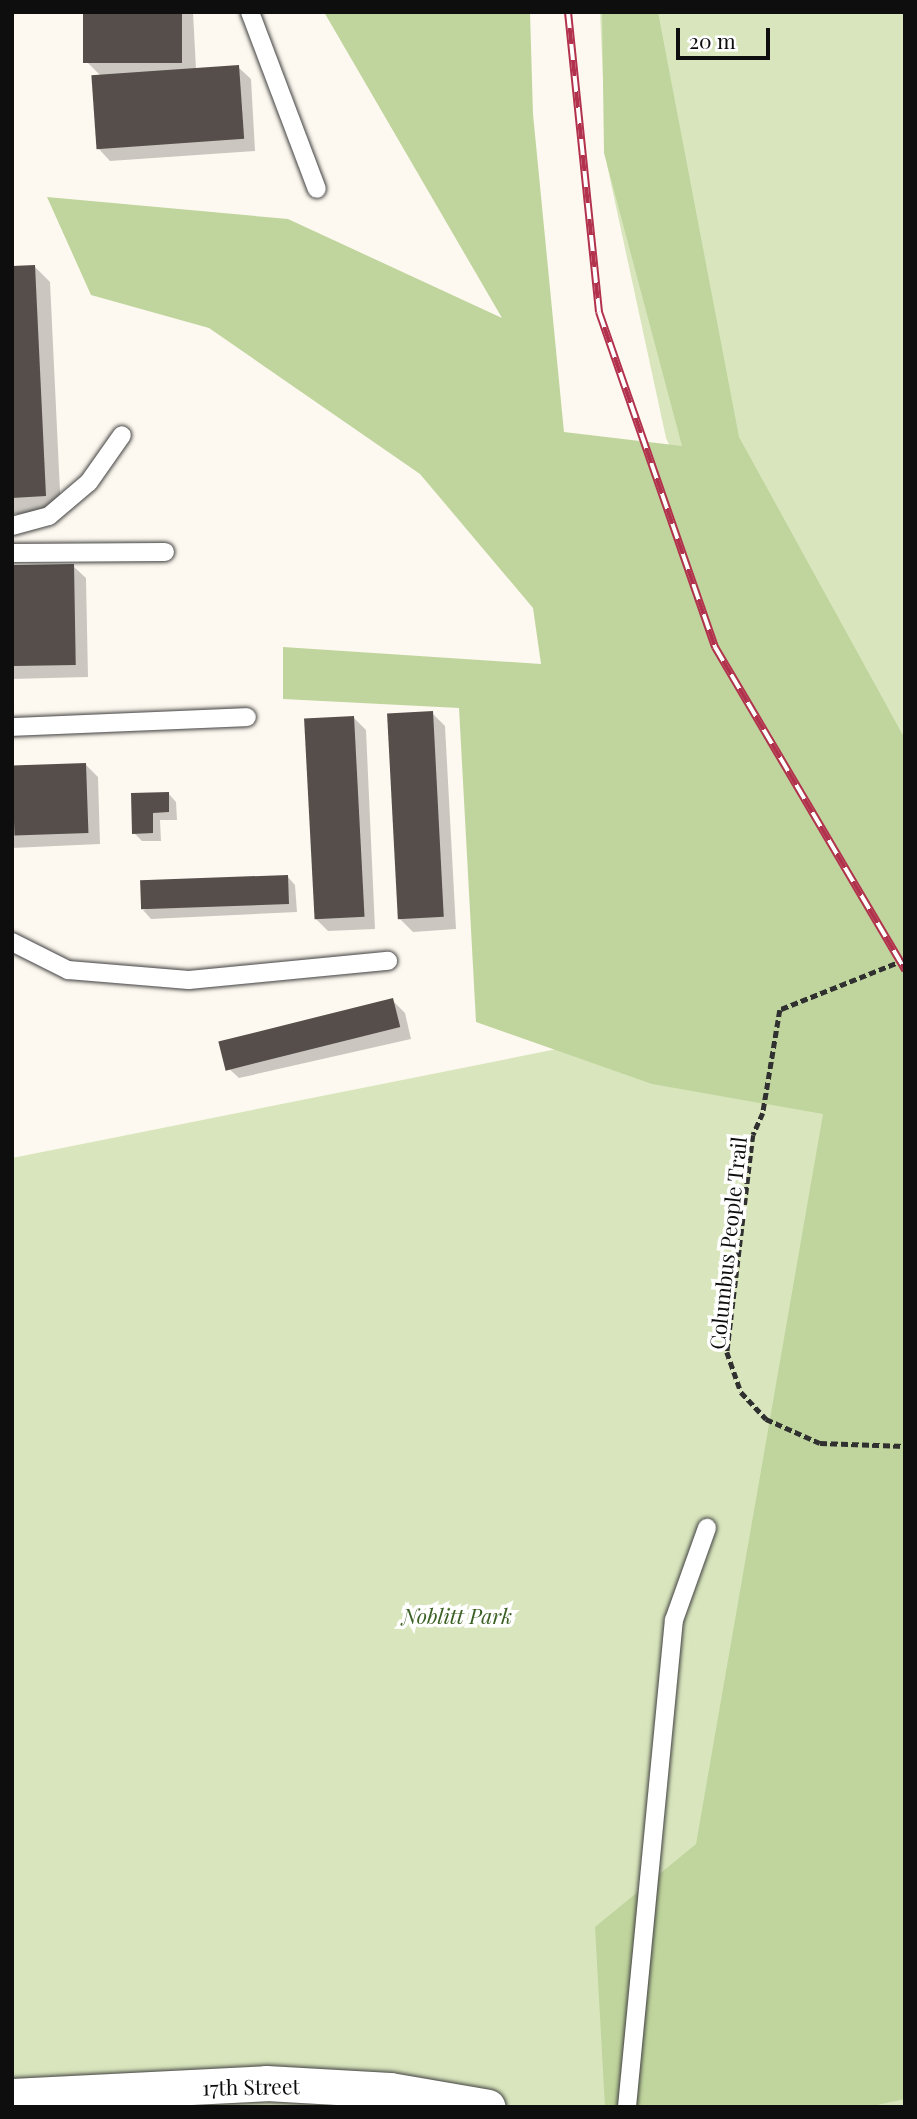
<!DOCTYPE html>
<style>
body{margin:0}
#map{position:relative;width:917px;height:2119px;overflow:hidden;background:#fef9f0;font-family:"Playfair Display",serif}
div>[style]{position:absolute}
.green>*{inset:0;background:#d9e6bd}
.forest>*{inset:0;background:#c0d59d}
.shadow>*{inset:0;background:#0003}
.building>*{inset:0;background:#564e4b;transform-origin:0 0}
.path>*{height:4.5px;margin-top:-2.25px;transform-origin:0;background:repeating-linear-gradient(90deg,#303030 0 7px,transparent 0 10.5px)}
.roads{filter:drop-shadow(0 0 2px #414141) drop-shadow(0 0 2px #414141)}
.lane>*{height:18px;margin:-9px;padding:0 9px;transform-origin:9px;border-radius:9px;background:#fff}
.street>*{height:35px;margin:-17.5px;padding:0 17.5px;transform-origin:17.5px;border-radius:17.5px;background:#fff}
.rail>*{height:8px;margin-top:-4px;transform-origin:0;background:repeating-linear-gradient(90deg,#fff 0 16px,#b2324e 0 32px);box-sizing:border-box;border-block:2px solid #b2324e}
span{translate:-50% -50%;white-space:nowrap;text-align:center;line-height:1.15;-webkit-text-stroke:7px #fff;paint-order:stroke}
.street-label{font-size:21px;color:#0e0e0e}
.park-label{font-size:21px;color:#3b6024;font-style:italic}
.frame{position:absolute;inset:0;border:14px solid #0e0e0e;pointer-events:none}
.scale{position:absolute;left:676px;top:28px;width:94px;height:32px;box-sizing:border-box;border:4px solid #0e0e0e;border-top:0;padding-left:9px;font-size:21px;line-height:24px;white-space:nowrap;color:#0e0e0e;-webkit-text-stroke:5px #fff;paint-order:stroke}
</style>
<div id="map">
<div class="green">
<div style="clip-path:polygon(600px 12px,905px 12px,905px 2107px,12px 2107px,12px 1158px,777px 1005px,826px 790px,666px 438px,607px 165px)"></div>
</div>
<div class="forest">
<div style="clip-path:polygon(324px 12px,530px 12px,533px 114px,564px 432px,682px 446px,604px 153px,602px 12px,658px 12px,739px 437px,905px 739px,905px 2099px,868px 2107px,605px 2107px,595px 1927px,696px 1844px,823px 1114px,652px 1084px,476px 1022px,459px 708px,283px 699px,283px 647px,541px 664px,533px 608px,420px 474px,209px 328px,91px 295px,47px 197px,288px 219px,502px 318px)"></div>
</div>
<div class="shadow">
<div style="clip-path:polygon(84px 12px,193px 12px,196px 69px,238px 67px,251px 79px,255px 151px,110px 161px,98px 148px,100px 75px,87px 62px)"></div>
<div style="clip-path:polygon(34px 266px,50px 282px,61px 512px,12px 514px,12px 267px)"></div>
<div style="clip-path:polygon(73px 566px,86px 578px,88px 677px,12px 679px,12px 567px)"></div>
<div style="clip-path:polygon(432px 713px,445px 726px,456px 929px,413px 932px,400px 919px)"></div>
<div style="clip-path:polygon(354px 718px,366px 730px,375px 929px,328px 931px,316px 919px)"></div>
<div style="clip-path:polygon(85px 764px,98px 777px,100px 844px,12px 848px,12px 767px)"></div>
<div style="clip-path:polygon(168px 793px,176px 802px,177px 820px,160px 820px,161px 841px,142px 841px,134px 833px)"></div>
<div style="clip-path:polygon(287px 876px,295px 885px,297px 912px,151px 919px,143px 910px)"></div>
<div style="clip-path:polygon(392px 1000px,405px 1013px,411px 1039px,239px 1078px,226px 1066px)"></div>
</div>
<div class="building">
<div style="left:83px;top:12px;width:99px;height:51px"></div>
<div style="left:239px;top:65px;width:74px;height:148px;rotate:86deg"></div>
<div style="clip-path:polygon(35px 265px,46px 496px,12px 498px,12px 266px)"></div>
<div style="left:74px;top:564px;width:101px;height:62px;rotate:89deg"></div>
<div style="left:433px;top:711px;width:206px;height:46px;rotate:87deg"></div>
<div style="left:354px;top:716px;width:201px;height:50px;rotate:87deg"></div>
<div style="left:86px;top:763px;width:70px;height:74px;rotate:88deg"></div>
<div style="clip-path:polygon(169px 792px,169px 812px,153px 813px,153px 833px,132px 834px,131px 793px)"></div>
<div style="left:288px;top:875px;width:29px;height:148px;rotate:88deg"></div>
<div style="left:393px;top:998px;width:30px;height:180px;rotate:76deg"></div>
</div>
<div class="path">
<div style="left:905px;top:960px;width:135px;rotate:158.2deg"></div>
<div style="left:780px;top:1010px;width:104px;rotate:99.4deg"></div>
<div style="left:763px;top:1113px;width:24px;rotate:114deg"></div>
<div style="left:753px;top:1135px;width:219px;rotate:96.8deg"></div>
<div style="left:727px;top:1352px;width:42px;rotate:70.7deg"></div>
<div style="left:741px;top:1392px;width:37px;rotate:47deg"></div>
<div style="left:766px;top:1419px;width:59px;rotate:24deg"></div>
<div style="left:820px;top:1443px;width:85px;rotate:2deg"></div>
</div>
<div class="roads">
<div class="lane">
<div style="left:250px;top:12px;width:189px;rotate:69.3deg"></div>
<div style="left:12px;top:526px;width:38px;rotate:-15deg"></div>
<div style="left:49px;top:516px;width:52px;rotate:-40.4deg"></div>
<div style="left:89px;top:482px;width:57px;rotate:-54.9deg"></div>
<div style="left:12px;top:553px;width:153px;rotate:-0.4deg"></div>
<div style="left:12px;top:727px;width:235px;rotate:-2.4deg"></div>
<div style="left:12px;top:942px;width:63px;rotate:26.6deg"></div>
<div style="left:68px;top:970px;width:121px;rotate:4.7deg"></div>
<div style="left:189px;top:980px;width:200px;rotate:-5.5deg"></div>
<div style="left:627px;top:2107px;width:489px;rotate:-84.5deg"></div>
<div style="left:674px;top:1620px;width:98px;rotate:-70.3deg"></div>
</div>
<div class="street">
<div style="left:12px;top:2096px;width:254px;rotate:-2.9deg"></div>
<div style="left:266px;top:2083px;width:124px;rotate:3.2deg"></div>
<div style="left:390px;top:2090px;width:99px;rotate:9.8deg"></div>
</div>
</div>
<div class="rail">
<div style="left:568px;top:12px;width:302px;rotate:84.1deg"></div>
<div style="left:599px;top:312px;width:355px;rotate:70.9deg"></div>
<div style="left:715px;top:647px;width:375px;rotate:59.5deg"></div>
</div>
<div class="street-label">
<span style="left:727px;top:1243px;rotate:-84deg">Columbus People Trail</span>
<span style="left:251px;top:2086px;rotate:-1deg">17th Street</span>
</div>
<div class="park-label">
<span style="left:457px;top:1615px">Noblitt Park</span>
</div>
<div class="frame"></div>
<div class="scale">20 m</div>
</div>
